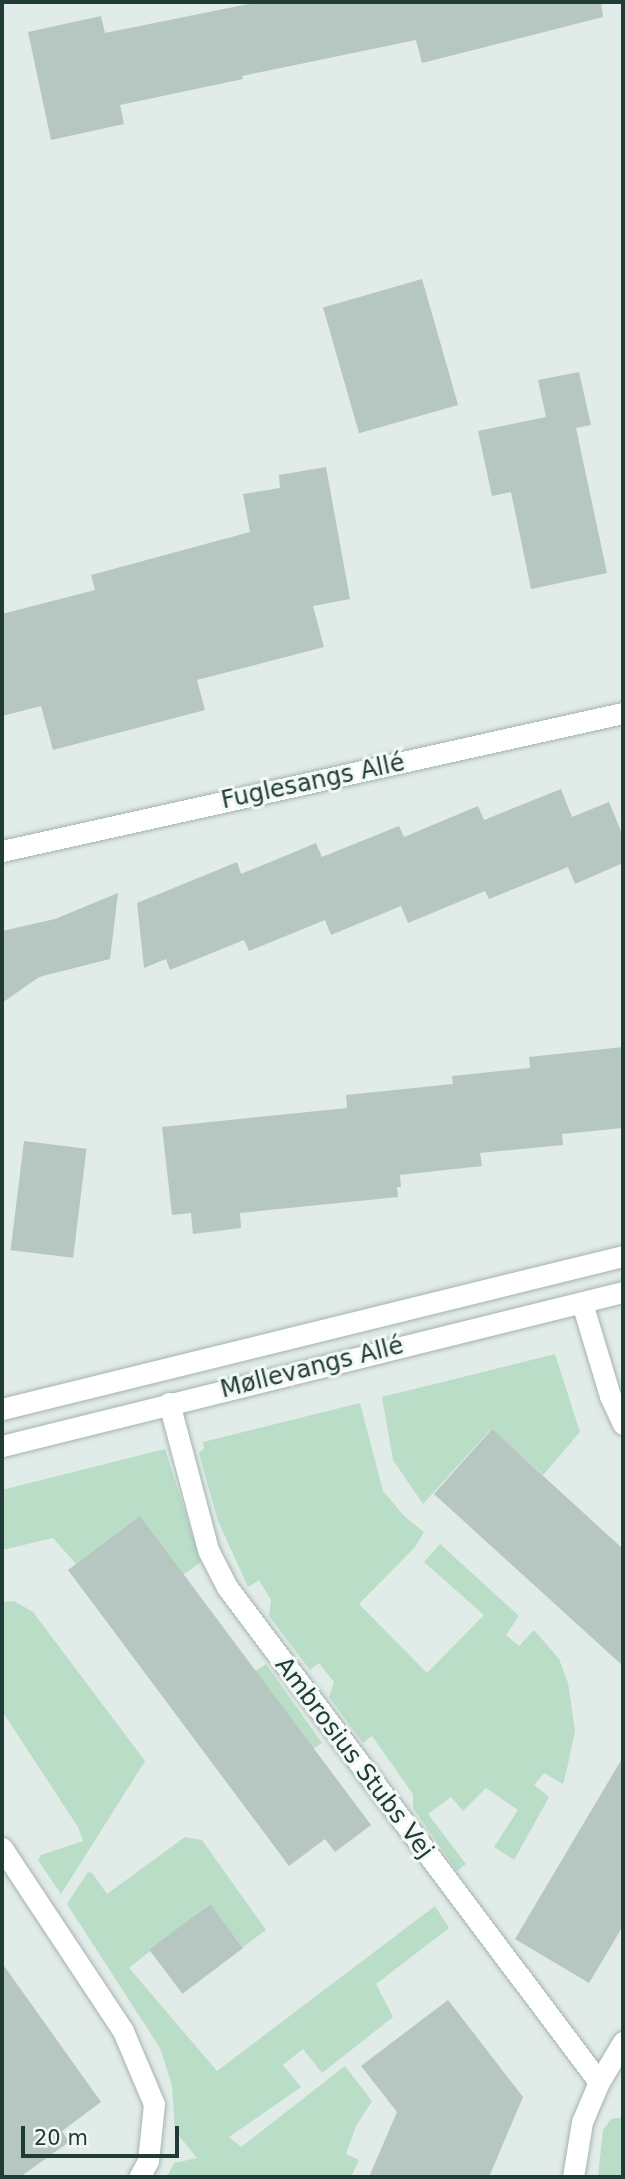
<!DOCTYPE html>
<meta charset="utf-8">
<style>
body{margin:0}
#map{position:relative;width:625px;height:2179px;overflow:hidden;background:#e1ebe8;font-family:"DejaVu Sans",sans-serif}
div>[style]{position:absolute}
.green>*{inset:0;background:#baddc7}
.building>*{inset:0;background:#b6c6c1;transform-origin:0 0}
.roads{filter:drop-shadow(0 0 2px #a4b3b0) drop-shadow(0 0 2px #a4b3b0)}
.minor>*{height:21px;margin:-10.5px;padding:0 10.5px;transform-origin:10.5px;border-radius:10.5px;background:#fff}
span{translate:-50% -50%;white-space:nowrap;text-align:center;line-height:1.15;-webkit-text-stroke:6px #f1f8f5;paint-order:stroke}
.street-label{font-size:24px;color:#213c38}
.frame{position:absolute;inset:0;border:4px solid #213c38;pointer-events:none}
.scale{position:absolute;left:21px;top:2126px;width:158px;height:32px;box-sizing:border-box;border:4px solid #213c38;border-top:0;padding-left:9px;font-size:21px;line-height:24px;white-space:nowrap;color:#213c38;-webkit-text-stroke:5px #f1f8f5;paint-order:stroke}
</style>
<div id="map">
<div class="green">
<div style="clip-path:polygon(555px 1354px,580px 1432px,543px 1475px,491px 1429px,423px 1504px,393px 1460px,382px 1397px)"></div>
<div style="clip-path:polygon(360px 1403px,383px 1491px,404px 1516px,424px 1532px,415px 1547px,359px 1604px,427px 1673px,484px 1615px,424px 1562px,440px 1544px,519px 1616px,506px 1635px,519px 1646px,534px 1630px,559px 1659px,568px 1683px,575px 1731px,567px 1769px,563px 1784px,544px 1773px,534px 1785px,549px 1797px,514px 1860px,494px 1847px,518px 1810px,486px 1788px,463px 1811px,451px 1797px,428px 1814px,466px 1864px,457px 1871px,413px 1808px,413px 1794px,372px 1736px,363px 1743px,329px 1697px,334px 1682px,319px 1663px,310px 1670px,269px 1616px,271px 1600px,259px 1580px,248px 1587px,218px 1521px,199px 1453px,204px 1448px,203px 1442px)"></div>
<div style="clip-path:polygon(165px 1449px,201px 1562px,183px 1575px,140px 1516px,76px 1564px,53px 1538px,2px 1550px,2px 1490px)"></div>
<div style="clip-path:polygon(14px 1601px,33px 1612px,145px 1761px,61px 1894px,38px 1860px,41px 1855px,83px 1841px,78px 1827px,2px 1711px,2px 1602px)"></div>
<div style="clip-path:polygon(266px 1664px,322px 1743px,313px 1749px,255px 1671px)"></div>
<div style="clip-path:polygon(185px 1837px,202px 1840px,266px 1930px,243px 1947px,209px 1904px,129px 1968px,217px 2071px,435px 1906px,449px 1928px,376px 1984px,393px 2017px,322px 2073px,303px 2049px,283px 2065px,301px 2087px,229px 2137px,241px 2147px,345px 2066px,372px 2101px,356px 2126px,346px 2154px,359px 2160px,351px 2177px,167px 2177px,174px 2163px,197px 2158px,175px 2131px,172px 2085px,160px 2048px,67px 1904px,88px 1872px,92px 1873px,107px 1894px)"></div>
<div style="clip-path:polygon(623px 2117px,623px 2177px,598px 2177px,603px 2130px,611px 2119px)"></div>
</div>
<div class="building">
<div style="clip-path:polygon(258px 2px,601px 2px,603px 17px,422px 63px,416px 40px,242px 76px,243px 79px,120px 105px,124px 124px,51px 140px,28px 32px,101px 16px,105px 33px)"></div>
<div style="left:422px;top:279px;width:131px;height:103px;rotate:74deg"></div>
<div style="clip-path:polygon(579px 372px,591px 425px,576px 428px,607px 573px,531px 589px,511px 492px,492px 496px,478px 431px,546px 417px,538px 380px)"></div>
<div style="clip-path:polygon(326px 467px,350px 599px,313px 606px,324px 647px,197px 680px,205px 710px,53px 750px,41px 706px,2px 716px,2px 614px,95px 590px,91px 575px,250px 532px,243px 494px,280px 488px,279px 475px)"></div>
<div style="clip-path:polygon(561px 789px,572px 817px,609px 802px,623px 836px,623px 863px,575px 884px,568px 867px,489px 899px,485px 891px,408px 923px,401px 906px,331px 935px,325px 920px,249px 951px,244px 940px,170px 970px,166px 959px,144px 968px,137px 903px,237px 862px,241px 874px,316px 843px,322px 857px,399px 826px,404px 837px,478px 806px,484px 820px)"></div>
<div style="clip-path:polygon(118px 893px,110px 959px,39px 977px,2px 1003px,2px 931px,55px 919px)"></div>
<div style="clip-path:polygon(623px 1047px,623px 1128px,562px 1134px,563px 1145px,480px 1153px,482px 1166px,400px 1175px,401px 1187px,397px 1187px,398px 1197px,240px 1213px,241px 1228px,193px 1234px,191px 1213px,172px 1215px,162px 1127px,347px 1108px,346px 1095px,453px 1084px,452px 1076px,530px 1068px,529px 1057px)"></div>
<div style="left:24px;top:1141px;width:63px;height:110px;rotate:7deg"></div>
<div style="clip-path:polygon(492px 1429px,623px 1549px,623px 1666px,434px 1494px)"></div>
<div style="clip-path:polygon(140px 1516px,371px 1825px,335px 1852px,325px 1839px,289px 1866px,68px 1570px)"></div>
<div style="clip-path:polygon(623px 1757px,623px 1926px,589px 1983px,515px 1939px)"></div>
<div style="left:210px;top:1904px;width:55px;height:76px;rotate:53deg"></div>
<div style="clip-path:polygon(2px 1963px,101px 2102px,62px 2131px,69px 2142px,20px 2177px,2px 2177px)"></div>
<div style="clip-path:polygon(448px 2000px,523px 2097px,489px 2177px,369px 2177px,397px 2112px,361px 2066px)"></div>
</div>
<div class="roads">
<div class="minor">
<div style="left:2px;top:851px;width:636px;rotate:-12.53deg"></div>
<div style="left:582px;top:1303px;width:97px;rotate:73.2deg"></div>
<div style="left:610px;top:1396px;width:31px;rotate:65deg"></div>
<div style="left:169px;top:1403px;width:152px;rotate:75.1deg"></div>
<div style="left:208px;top:1550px;width:42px;rotate:62.8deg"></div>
<div style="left:227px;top:1587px;width:619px;rotate:53.07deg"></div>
<div style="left:2px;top:1409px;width:640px;rotate:-13.84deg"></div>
<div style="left:2px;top:1446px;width:640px;rotate:-13.93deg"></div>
<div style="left:2px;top:1848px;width:219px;rotate:56.5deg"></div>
<div style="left:123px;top:2031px;width:79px;rotate:67deg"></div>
<div style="left:154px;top:2104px;width:57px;rotate:96deg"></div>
<div style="left:148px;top:2161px;width:18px;rotate:119deg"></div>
<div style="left:573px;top:2177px;width:56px;rotate:-80.7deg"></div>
<div style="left:582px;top:2122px;width:43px;rotate:-67deg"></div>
<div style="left:599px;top:2082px;width:47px;rotate:-59deg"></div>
</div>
</div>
<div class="street-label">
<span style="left:313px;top:782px;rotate:-12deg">Fuglesangs Allé</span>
<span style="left:312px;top:1368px;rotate:-14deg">Møllevangs Allé</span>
<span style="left:354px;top:1758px;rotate:53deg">Ambrosius Stubs Vej</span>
</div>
<div class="frame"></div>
<div class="scale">20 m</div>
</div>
